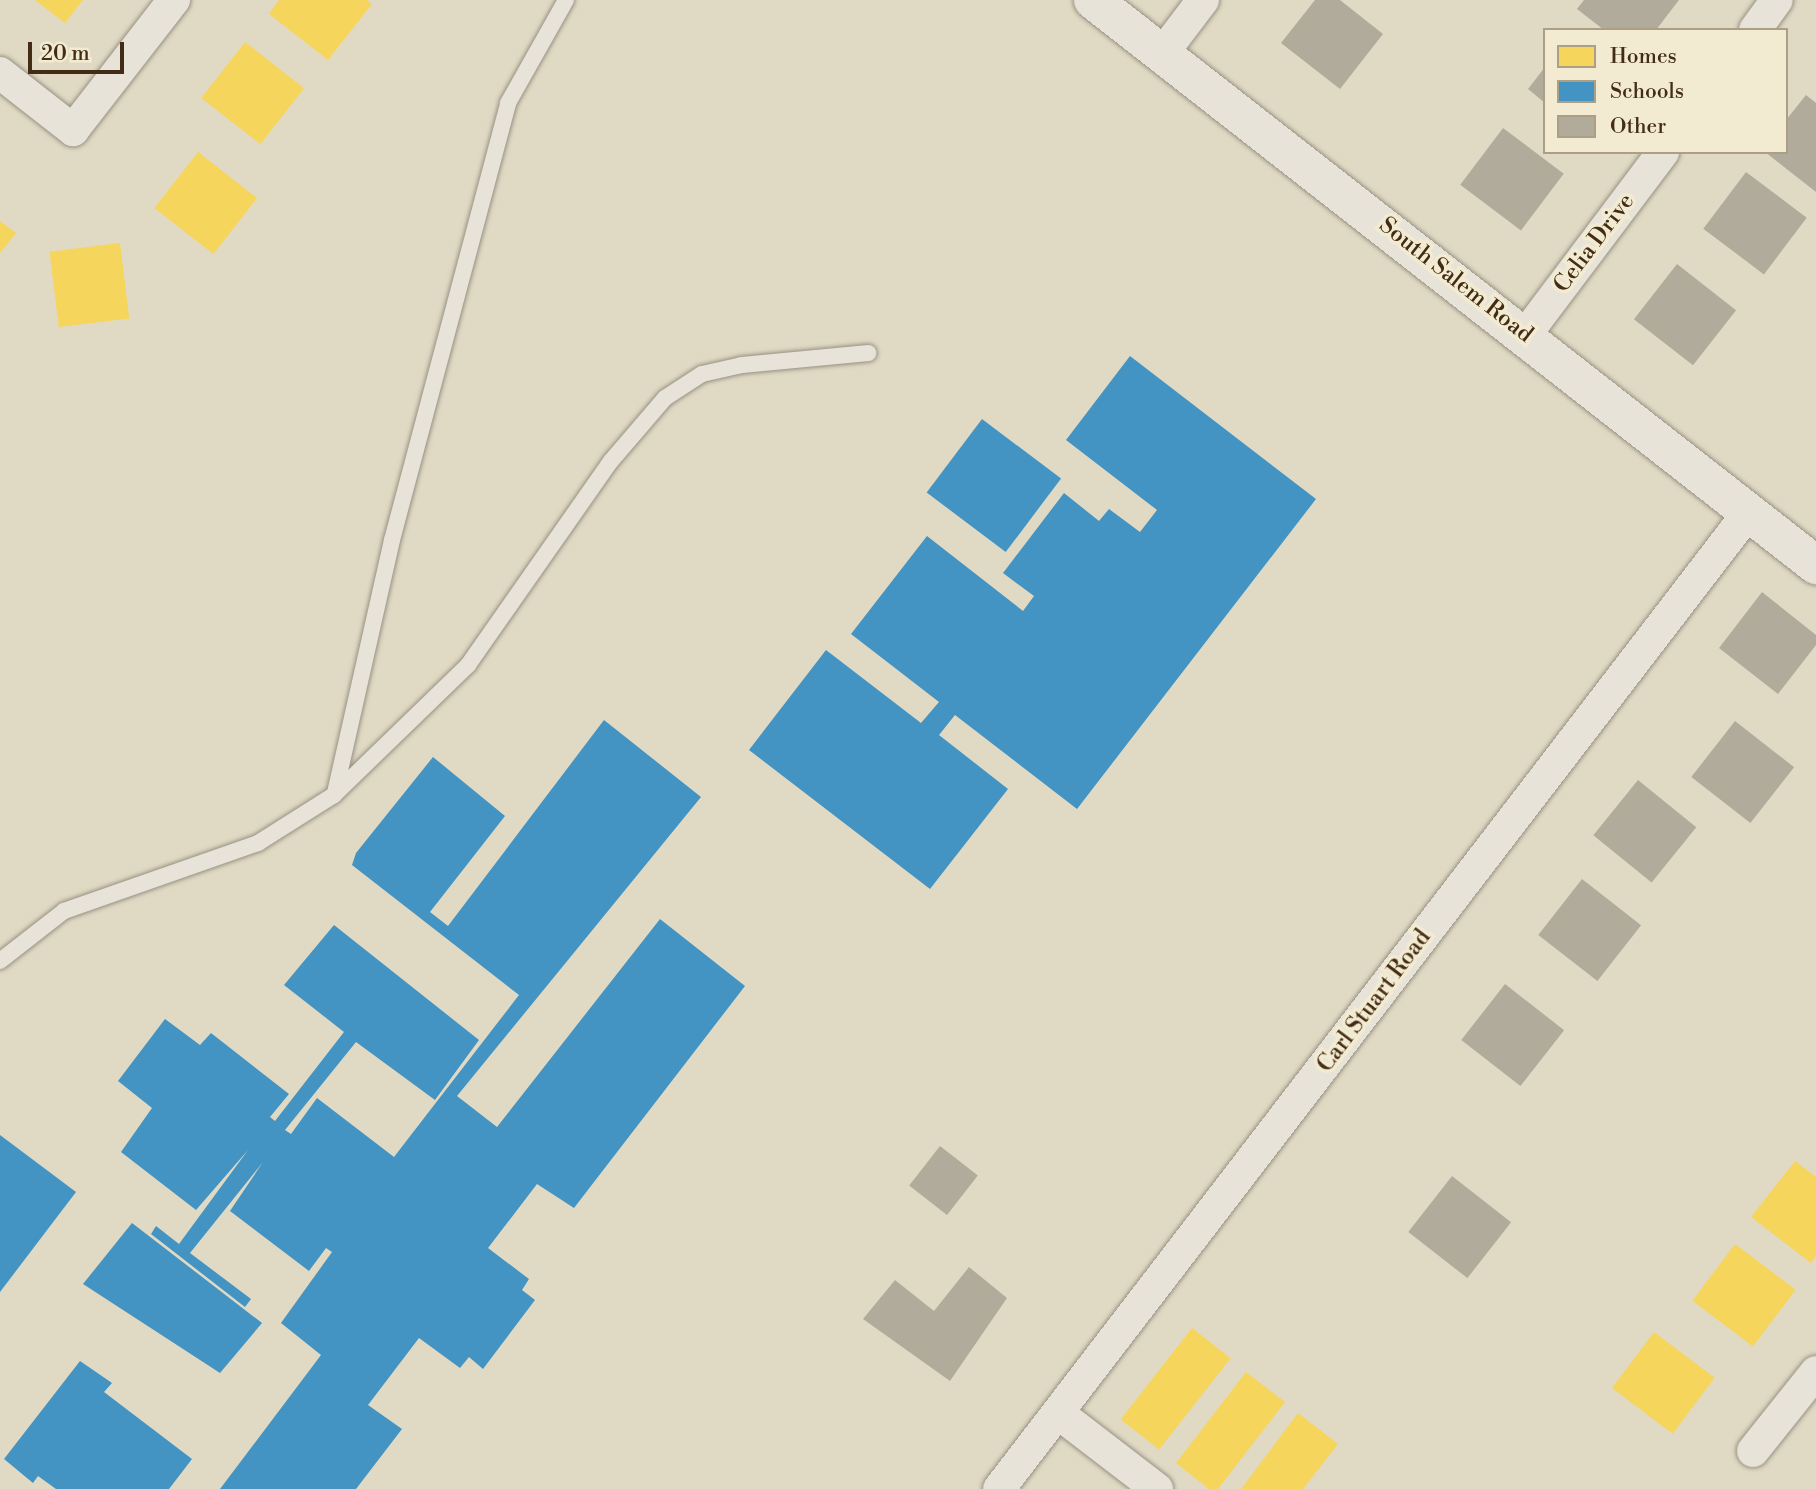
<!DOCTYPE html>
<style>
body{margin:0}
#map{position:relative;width:1816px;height:1489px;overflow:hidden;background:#e0dac4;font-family:"Libre Bodoni",serif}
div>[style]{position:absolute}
.homes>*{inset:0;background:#f6d55c;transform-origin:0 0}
.schools>*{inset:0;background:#4393c3;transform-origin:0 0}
.building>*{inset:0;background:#b1ab9b;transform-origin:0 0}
.roads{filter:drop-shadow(0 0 2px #989183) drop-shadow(0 0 2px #989183)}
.service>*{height:16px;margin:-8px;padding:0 8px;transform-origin:8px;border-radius:8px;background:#e7e3d8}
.minor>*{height:32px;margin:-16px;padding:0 16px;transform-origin:16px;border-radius:16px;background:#e7e3d8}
.secondary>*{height:38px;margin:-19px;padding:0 19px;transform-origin:19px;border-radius:19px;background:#e7e3d8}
span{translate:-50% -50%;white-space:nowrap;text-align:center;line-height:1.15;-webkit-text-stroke:7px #f3ebd1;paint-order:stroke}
.street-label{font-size:23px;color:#422c16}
.legend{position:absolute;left:1543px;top:28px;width:245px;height:126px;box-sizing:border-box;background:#f3ebd1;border:2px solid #ac9f86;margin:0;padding:9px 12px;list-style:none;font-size:21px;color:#422c16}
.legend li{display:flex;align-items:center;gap:14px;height:35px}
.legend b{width:35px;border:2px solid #ac9f86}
.scale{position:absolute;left:28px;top:42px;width:96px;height:32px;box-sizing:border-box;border:4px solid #422c16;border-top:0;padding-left:9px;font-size:21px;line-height:24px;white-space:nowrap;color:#422c16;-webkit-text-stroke:5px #f3ebd1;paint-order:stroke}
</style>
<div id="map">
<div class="homes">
<div style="clip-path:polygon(35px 0,83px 0,65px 23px)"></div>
<div style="clip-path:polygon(279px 0,367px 0,372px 4px,328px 60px,269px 14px)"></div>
<div style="left:245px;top:42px;width:75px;height:71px;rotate:38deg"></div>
<div style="left:198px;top:152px;width:75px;height:71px;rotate:38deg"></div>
<div style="clip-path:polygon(0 221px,16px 233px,0 253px)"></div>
<div style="left:120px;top:243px;width:76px;height:71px;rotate:83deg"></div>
<div style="clip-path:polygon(1795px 1161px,1816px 1177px,1816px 1256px,1811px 1263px,1751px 1217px)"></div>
<div style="left:1735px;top:1244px;width:76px;height:71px;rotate:37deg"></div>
<div style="left:1192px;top:1328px;width:49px;height:116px;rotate:38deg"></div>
<div style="left:1654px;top:1332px;width:76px;height:70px;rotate:37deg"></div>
<div style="clip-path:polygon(1246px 1372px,1285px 1402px,1218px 1489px,1209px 1489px,1176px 1463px)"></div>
<div style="clip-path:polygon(1298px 1413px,1338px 1444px,1303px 1489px,1241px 1489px)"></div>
</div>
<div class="schools">
<div style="clip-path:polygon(1130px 356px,1316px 499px,1077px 809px,955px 715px,939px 735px,1008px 789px,930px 889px,749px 750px,826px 650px,921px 723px,939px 702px,851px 634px,927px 536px,1023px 611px,1034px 596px,1003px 573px,1064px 493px,1099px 521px,1109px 509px,1140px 532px,1157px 510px,1066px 440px)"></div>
<div style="left:982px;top:419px;width:99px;height:92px;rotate:37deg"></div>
<div style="clip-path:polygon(604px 720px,701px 797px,457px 1096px,497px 1127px,660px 919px,745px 986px,574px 1208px,537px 1184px,488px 1248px,529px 1279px,522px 1290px,535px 1300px,483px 1369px,469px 1357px,460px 1368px,419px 1338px,368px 1405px,402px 1429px,356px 1489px,220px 1489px,321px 1355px,281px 1323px,332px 1252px,326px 1248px,309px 1271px,230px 1211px,263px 1162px,190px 1253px,251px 1299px,245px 1307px,151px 1234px,156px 1226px,179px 1244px,248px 1150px,196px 1210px,121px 1152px,152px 1108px,118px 1081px,165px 1019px,200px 1045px,211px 1033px,289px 1094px,270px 1117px,275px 1121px,344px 1032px,284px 985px,334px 925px,479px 1040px,435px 1100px,356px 1042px,285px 1130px,291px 1134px,317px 1098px,394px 1157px,519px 995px,352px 865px,356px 853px,433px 757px,505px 816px,430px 912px,448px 926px)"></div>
<div style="clip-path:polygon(0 1135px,76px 1192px,0 1292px)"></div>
<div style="clip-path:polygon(132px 1223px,262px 1323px,220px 1373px,83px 1284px)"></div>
<div style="clip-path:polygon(80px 1361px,112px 1383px,104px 1392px,192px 1459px,169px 1489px,56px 1489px,38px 1476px,33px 1483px,4px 1459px)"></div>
</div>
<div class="building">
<div style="clip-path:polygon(1315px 0,1340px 0,1383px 34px,1340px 89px,1281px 43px)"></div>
<div style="clip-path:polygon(1584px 0,1679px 0,1656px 30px,1604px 30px,1577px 9px)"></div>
<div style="clip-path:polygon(1545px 67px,1545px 103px,1528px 89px)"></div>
<div style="clip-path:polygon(1806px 95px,1816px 103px,1816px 192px,1765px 152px,1786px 152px,1786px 120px)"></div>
<div style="left:1503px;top:128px;width:76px;height:71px;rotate:37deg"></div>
<div style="left:1746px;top:172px;width:76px;height:71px;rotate:37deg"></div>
<div style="left:1677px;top:264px;width:75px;height:70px;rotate:38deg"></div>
<div style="clip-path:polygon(1762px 592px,1816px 635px,1816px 645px,1778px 694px,1719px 648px)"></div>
<div style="left:1735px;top:721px;width:75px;height:71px;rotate:38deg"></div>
<div style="left:1638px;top:780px;width:75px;height:71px;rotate:39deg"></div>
<div style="left:1582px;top:879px;width:75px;height:71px;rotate:38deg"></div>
<div style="left:1505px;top:984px;width:75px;height:71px;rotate:38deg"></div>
<div style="left:940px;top:1146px;width:48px;height:50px;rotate:38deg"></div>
<div style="left:1452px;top:1176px;width:75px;height:71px;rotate:38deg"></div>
<div style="clip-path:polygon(969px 1267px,1007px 1298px,950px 1381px,863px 1319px,895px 1280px,934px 1311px)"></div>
</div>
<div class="roads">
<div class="service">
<div style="left:335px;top:793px;width:259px;rotate:-77.3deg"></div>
<div style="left:392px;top:540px;width:452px;rotate:-75.1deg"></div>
<div style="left:508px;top:103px;width:118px;rotate:-60.6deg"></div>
<div style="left:0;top:961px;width:81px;rotate:-38deg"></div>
<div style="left:64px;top:911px;width:206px;rotate:-19.3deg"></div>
<div style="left:258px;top:843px;width:90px;rotate:-32.3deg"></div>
<div style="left:334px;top:795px;width:187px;rotate:-44.1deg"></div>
<div style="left:468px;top:665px;width:249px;rotate:-55deg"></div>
<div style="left:611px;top:461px;width:83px;rotate:-49.4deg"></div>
<div style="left:665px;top:398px;width:44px;rotate:-33deg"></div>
<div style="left:702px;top:374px;width:41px;rotate:-12.7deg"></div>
<div style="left:742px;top:365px;width:127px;rotate:-5.4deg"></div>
</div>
<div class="minor">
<div style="left:1755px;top:30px;width:37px;rotate:-54deg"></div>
<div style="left:1162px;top:54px;width:68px;rotate:-52.8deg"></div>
<div style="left:0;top:73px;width:93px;rotate:38deg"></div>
<div style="left:73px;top:130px;width:165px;rotate:-52.2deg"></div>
<div style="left:1526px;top:334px;width:228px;rotate:-53deg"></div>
<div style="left:1058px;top:1413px;width:125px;rotate:37.5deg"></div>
<div style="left:1753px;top:1451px;width:101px;rotate:-51.4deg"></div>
<div style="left:999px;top:1489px;width:1232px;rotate:-52.49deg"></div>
</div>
<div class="secondary">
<div style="left:1093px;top:0;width:918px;rotate:38.01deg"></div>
</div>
</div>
<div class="street-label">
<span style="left:1594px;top:243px;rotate:-53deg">Celia Drive</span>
<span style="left:1456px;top:280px;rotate:38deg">South Salem Road</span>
<span style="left:1374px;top:1001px;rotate:-53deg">Carl Stuart Road</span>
</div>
<ul class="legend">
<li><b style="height:19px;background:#f6d55c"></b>Homes</li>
<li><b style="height:19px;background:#4393c3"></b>Schools</li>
<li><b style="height:19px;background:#b1ab9b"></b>Other</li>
</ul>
<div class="scale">20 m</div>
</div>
